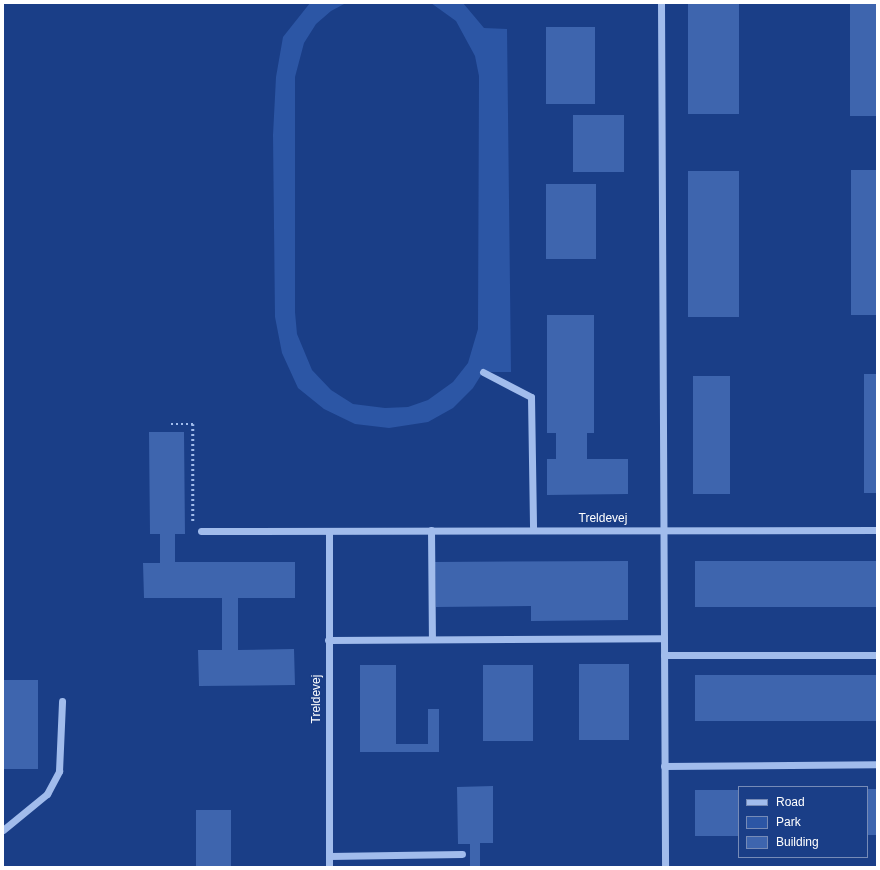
<!DOCTYPE html>
<style>
body{margin:0}
#map{position:relative;width:880px;height:870px;overflow:hidden;background:#1a3e87;font-family:Arial,sans-serif}
div>[style]{position:absolute}
.green>*{inset:0;background:#2c56a5}
.building>*{inset:0;background:#3e65ae;transform-origin:0 0}
.path>*{height:2.5px;margin-top:-1.25px;transform-origin:0;background:repeating-linear-gradient(90deg,#a1bcec 0 2px,transparent 0 5px)}
.minor>*{height:7px;margin:-3.5px;padding:0 3.5px;transform-origin:3.5px;border-radius:3.5px;background:#a1bcec}
span{translate:-50% -50%;white-space:nowrap;text-align:center;line-height:1.15;-webkit-text-stroke:3px #1a3e87;paint-order:stroke}
.street-label{font-size:12px;color:#fff}
.frame{position:absolute;inset:0;border:4px solid #fff;pointer-events:none}
.legend{position:absolute;left:738px;top:786px;width:130px;height:72px;box-sizing:border-box;background:#1a3e87;border:1px solid #768bb7;margin:0;padding:5px 7px;list-style:none;font-size:12px;color:#fff}
.legend li{display:flex;align-items:center;gap:8px;height:20px}
.legend b{width:20px;border:1px solid #768bb7}
</style>
<div id="map">
<div class="green">
<div style="clip-path:polygon(310px 3px,346px 3px,331px 11px,316px 24px,304px 43px,295px 77px,295px 312px,297px 334px,312px 370px,331px 390px,353px 404px,385px 408px,408px 407px,428px 400px,453px 382px,468px 363px,478px 329px,479px 76px,475px 56px,456px 21px,431px 3px,463px 3px,484px 28px,507px 29px,511px 372px,483px 372px,473px 388px,453px 408px,428px 422px,389px 428px,355px 424px,324px 409px,298px 388px,282px 353px,275px 317px,273px 135px,276px 77px,283px 37px)"></div>
</div>
<div class="building">
<div style="left:688px;top:3px;width:51px;height:111px"></div>
<div style="left:850px;top:3px;width:27px;height:113px"></div>
<div style="left:546px;top:27px;width:49px;height:77px"></div>
<div style="left:573px;top:115px;width:51px;height:57px"></div>
<div style="left:851px;top:170px;width:26px;height:145px"></div>
<div style="left:688px;top:171px;width:51px;height:146px"></div>
<div style="left:546px;top:184px;width:50px;height:75px"></div>
<div style="clip-path:polygon(547px 315px,594px 315px,594px 433px,587px 433px,587px 459px,628px 459px,628px 494px,547px 495px,547px 459px,556px 459px,556px 433px,547px 433px)"></div>
<div style="left:864px;top:374px;width:13px;height:119px"></div>
<div style="left:693px;top:376px;width:37px;height:118px"></div>
<div style="clip-path:polygon(149px 432px,184px 432px,185px 534px,175px 534px,175px 562px,295px 562px,295px 598px,238px 598px,238px 650px,294px 649px,295px 685px,199px 686px,198px 650px,222px 650px,222px 598px,144px 598px,143px 563px,160px 563px,160px 534px,150px 534px)"></div>
<div style="clip-path:polygon(628px 561px,628px 620px,531px 621px,531px 606px,436px 607px,435px 562px)"></div>
<div style="left:877px;top:561px;width:46px;height:182px;rotate:90deg"></div>
<div style="left:579px;top:664px;width:50px;height:76px"></div>
<div style="clip-path:polygon(360px 665px,396px 665px,396px 744px,428px 744px,428px 709px,439px 709px,439px 752px,360px 752px)"></div>
<div style="left:483px;top:665px;width:50px;height:76px"></div>
<div style="left:877px;top:675px;width:46px;height:182px;rotate:90deg"></div>
<div style="left:3px;top:680px;width:35px;height:89px"></div>
<div style="clip-path:polygon(493px 786px,493px 843px,480px 843px,480px 867px,470px 867px,470px 844px,458px 844px,457px 787px)"></div>
<div style="left:867px;top:789px;width:10px;height:46px"></div>
<div style="left:695px;top:790px;width:44px;height:46px"></div>
<div style="left:196px;top:810px;width:35px;height:57px"></div>
</div>
<div class="path">
<div style="left:171px;top:424px;width:22px"></div>
<div style="left:193px;top:424px;width:97px;rotate:90deg"></div>
</div>
<div class="minor">
<div style="left:661px;top:3px;width:864px;rotate:89.73deg"></div>
<div style="left:483px;top:372px;width:54px;rotate:27.5deg"></div>
<div style="left:531px;top:397px;width:133px;rotate:89.1deg"></div>
<div style="left:431px;top:530px;width:109px;rotate:89.5deg"></div>
<div style="left:201px;top:531px;width:676px;rotate:-0.08deg"></div>
<div style="left:328px;top:640px;width:336px;rotate:-0.3deg"></div>
<div style="left:664px;top:655px;width:213px"></div>
<div style="left:664px;top:766px;width:213px;rotate:-0.5deg"></div>
<div style="left:3px;top:830px;width:57px;rotate:-39.3deg"></div>
<div style="left:47px;top:794px;width:26px;rotate:-62deg"></div>
<div style="left:59px;top:771px;width:70px;rotate:-87.5deg"></div>
<div style="left:329px;top:856px;width:133px;rotate:-0.9deg"></div>
<div style="left:329px;top:867px;width:336px;rotate:-90deg"></div>
</div>
<div class="street-label">
<span style="left:603px;top:519px">Treldevej</span>
<span style="left:317px;top:699px;rotate:-90deg">Treldevej</span>
</div>
<div class="frame"></div>
<ul class="legend">
<li><b style="height:5px;background:#a1bcec"></b>Road</li>
<li><b style="height:11px;background:#2c56a5"></b>Park</li>
<li><b style="height:11px;background:#3e65ae"></b>Building</li>
</ul>
</div>
